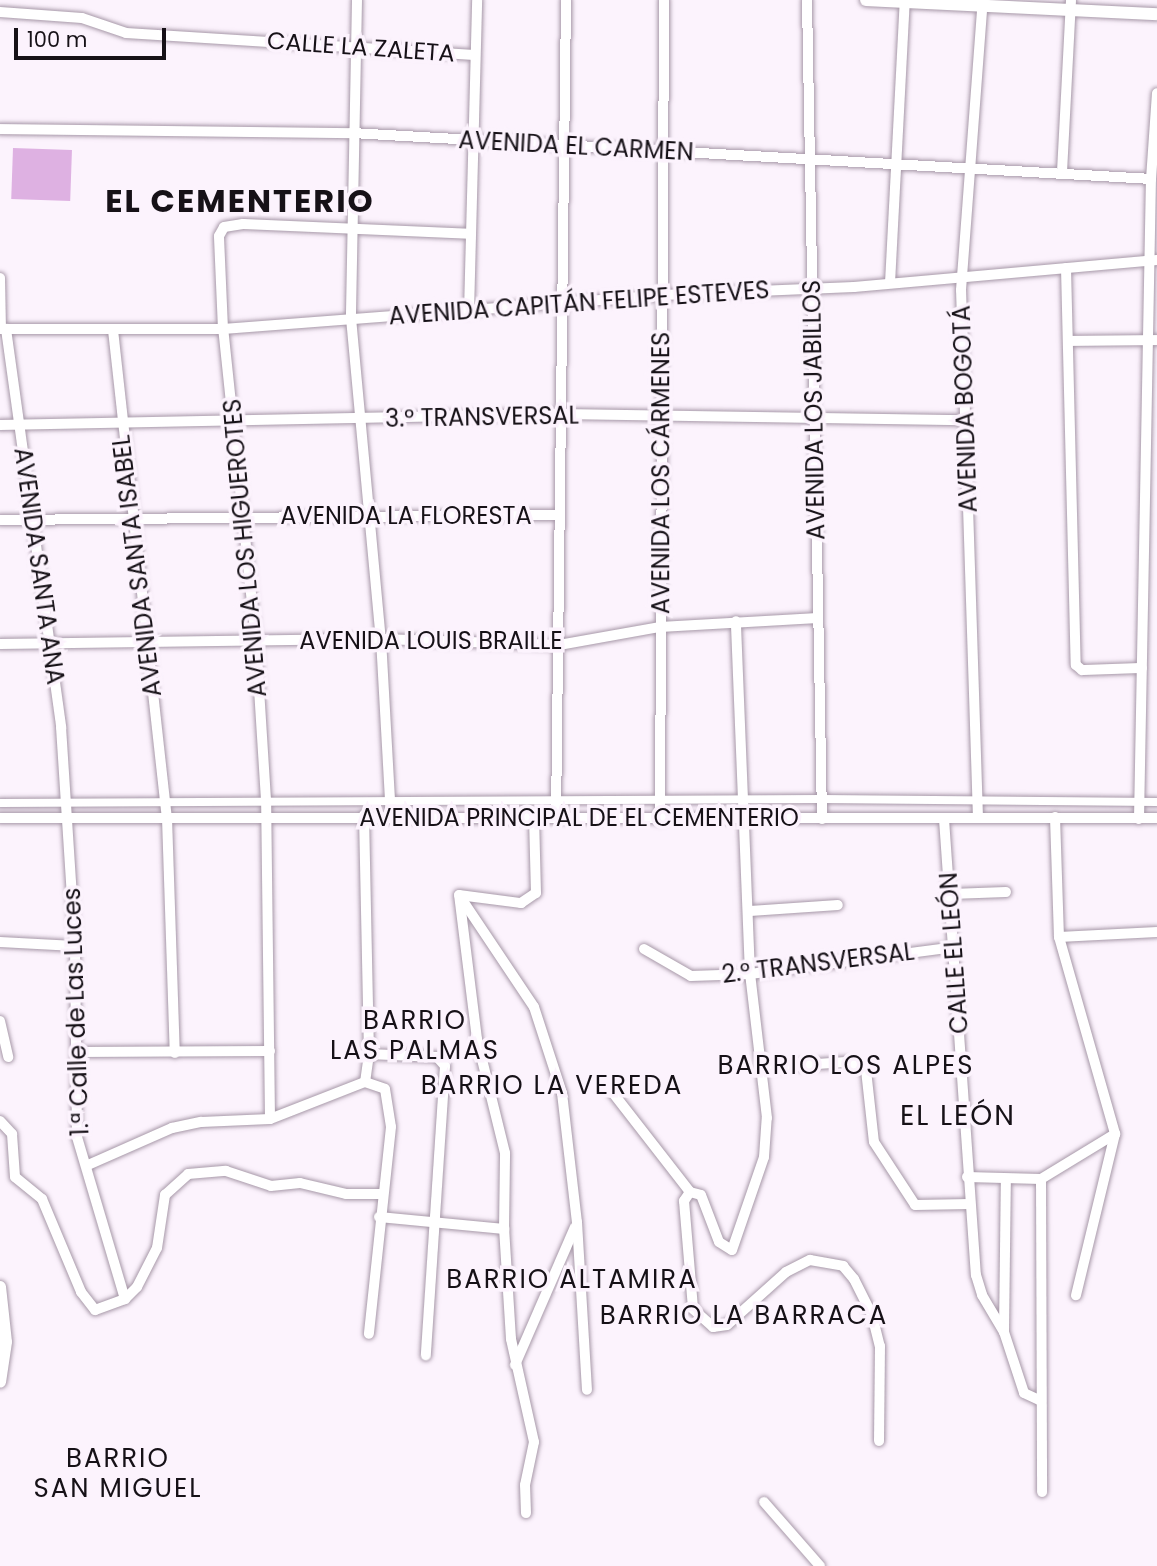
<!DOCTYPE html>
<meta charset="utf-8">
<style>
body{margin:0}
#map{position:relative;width:1157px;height:1566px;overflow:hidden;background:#fcf3fd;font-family:Poppins,sans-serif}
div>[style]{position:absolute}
.green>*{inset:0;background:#deb1e2;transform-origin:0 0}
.roads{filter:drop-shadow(0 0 2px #a798a8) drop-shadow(0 0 2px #a798a8)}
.pedestrian>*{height:8px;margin:-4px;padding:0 4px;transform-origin:4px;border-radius:4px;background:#fff}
.minor>*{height:10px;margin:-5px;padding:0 5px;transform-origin:5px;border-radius:5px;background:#fff}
.tertiary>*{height:12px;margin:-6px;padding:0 6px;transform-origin:6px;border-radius:6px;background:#fff}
span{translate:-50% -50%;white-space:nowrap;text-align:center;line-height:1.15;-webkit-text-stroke:7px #fcf3fd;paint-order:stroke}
.street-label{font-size:24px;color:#161117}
.neighbourhood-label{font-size:26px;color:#161117;letter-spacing:2px}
.quarter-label{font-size:28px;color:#161117;letter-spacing:2px}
.district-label{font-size:32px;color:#161117;font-weight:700;letter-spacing:2px}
.scale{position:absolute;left:14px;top:28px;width:152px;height:32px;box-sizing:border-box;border:4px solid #161117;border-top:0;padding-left:9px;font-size:21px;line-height:24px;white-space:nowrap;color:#161117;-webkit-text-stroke:5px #fcf3fd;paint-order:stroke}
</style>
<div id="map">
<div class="green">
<div style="left:13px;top:148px;width:59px;height:51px;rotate:2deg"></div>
</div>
<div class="roads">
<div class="pedestrian">
<div style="left:0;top:803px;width:822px;rotate:-0.28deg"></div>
<div style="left:822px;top:799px;width:335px;rotate:0.5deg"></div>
</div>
<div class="minor">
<div style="left:357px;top:0;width:318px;rotate:91.1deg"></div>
<div style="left:351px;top:318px;width:322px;rotate:84.7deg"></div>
<div style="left:381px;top:639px;width:177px;rotate:86.8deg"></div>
<div style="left:807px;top:0;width:819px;rotate:88.95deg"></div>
<div style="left:0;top:12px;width:82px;rotate:4.2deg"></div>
<div style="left:82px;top:18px;width:46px;rotate:18.8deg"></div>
<div style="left:126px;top:33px;width:349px;rotate:3.6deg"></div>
<div style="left:0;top:129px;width:352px;rotate:0.7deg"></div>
<div style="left:352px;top:133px;width:800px;rotate:3.29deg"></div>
<div style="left:1062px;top:172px;width:172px;rotate:-87deg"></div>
<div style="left:1066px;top:268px;width:397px;rotate:88.6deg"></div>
<div style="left:1076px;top:665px;width:8px;rotate:40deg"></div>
<div style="left:1082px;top:670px;width:60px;rotate:-1.9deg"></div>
<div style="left:0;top:278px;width:51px;rotate:88.9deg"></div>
<div style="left:890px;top:283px;width:282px;rotate:-87deg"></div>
<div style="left:469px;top:312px;width:312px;rotate:-88.5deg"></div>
<div style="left:0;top:329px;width:223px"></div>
<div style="left:223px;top:329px;width:441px;rotate:-4.4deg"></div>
<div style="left:663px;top:295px;width:191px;rotate:-2.4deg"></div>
<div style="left:854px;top:287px;width:304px;rotate:-5.1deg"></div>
<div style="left:6px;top:329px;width:402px;rotate:82.1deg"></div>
<div style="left:61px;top:727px;width:219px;rotate:86.3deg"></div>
<div style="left:75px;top:946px;width:191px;rotate:89.4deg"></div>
<div style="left:77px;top:1137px;width:169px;rotate:73.5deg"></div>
<div style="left:113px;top:330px;width:491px;rotate:83.7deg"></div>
<div style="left:167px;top:818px;width:235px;rotate:88.1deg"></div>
<div style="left:1068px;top:341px;width:89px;rotate:-0.6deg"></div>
<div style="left:0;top:425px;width:561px;rotate:-1.12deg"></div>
<div style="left:561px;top:414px;width:404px;rotate:0.9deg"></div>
<div style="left:0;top:520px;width:560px;rotate:-0.51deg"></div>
<div style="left:0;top:644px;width:381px;rotate:-0.8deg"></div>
<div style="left:381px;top:639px;width:178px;rotate:1.9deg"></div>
<div style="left:559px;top:645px;width:103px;rotate:-10.1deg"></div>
<div style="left:660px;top:627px;width:158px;rotate:-3.3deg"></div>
<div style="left:364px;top:815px;width:239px;rotate:88.8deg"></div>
<div style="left:369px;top:1054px;width:28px;rotate:98deg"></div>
<div style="left:1055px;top:817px;width:120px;rotate:88.1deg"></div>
<div style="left:1059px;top:937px;width:205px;rotate:74.1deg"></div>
<div style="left:1115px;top:1134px;width:166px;rotate:103.6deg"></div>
<div style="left:0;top:818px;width:1157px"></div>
<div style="left:556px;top:818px;width:818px;rotate:-89.3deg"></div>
<div style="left:978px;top:818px;width:528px;rotate:-91.84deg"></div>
<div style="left:961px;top:290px;width:291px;rotate:-85.7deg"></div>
<div style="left:944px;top:819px;width:457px;rotate:86deg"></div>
<div style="left:976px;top:1275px;width:21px;rotate:73deg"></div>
<div style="left:982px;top:1295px;width:43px;rotate:59.3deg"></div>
<div style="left:1004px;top:1332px;width:64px;rotate:71.8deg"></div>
<div style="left:1024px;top:1393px;width:19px;rotate:25deg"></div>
<div style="left:1139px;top:819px;width:640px;rotate:-88.93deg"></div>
<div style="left:1151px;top:179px;width:86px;rotate:-86deg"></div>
<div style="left:660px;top:820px;width:820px;rotate:-89.72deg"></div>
<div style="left:951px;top:894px;width:55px;rotate:-2.1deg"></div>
<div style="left:461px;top:898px;width:131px;rotate:56.2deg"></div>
<div style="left:534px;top:1007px;width:90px;rotate:72deg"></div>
<div style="left:562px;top:1093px;width:130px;rotate:83.4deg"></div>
<div style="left:577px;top:1222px;width:168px;rotate:86.6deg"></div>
<div style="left:750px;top:911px;width:88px;rotate:-3.9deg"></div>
<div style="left:1059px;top:937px;width:98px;rotate:-2.9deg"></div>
<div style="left:0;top:942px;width:75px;rotate:3.1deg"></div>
<div style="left:644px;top:949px;width:54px;rotate:29.9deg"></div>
<div style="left:691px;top:976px;width:59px;rotate:-1.9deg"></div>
<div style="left:750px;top:974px;width:208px;rotate:-7.5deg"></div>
<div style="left:0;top:1021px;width:37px;rotate:77deg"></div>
<div style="left:76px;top:1052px;width:194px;rotate:-0.3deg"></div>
<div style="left:369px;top:1054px;width:68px;rotate:2.5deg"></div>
<div style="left:437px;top:1057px;width:12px;rotate:48deg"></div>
<div style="left:445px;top:1066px;width:290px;rotate:93.8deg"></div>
<div style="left:760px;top:1068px;width:86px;rotate:-4deg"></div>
<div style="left:846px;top:1062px;width:22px;rotate:22deg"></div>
<div style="left:866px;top:1070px;width:72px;rotate:83.7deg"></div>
<div style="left:874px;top:1142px;width:75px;rotate:56.9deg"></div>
<div style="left:915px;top:1205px;width:55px;rotate:-1deg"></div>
<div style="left:606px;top:1084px;width:137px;rotate:52.1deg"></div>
<div style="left:270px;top:1119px;width:319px;rotate:-90.7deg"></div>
<div style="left:266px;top:800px;width:159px;rotate:-93.6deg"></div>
<div style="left:256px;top:641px;width:314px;rotate:-96deg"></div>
<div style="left:223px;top:329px;width:93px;rotate:-92.5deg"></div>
<div style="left:219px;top:236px;width:10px;rotate:-61deg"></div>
<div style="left:224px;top:227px;width:19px;rotate:-9deg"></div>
<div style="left:243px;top:224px;width:227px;rotate:2.5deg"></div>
<div style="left:0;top:1121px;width:18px;rotate:47deg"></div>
<div style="left:12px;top:1134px;width:43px;rotate:86deg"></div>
<div style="left:15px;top:1177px;width:35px;rotate:39deg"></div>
<div style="left:42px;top:1199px;width:101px;rotate:67.2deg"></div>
<div style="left:81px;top:1292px;width:23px;rotate:52deg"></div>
<div style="left:95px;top:1310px;width:32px;rotate:-20deg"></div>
<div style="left:125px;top:1299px;width:17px;rotate:-45deg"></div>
<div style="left:137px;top:1287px;width:44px;rotate:-62.9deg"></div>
<div style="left:157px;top:1248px;width:54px;rotate:-81.4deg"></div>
<div style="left:165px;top:1195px;width:31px;rotate:-42deg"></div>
<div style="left:188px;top:1174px;width:38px;rotate:-5deg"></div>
<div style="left:226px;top:1171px;width:47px;rotate:18.4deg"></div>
<div style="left:271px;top:1186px;width:29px;rotate:-6deg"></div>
<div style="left:300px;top:1183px;width:47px;rotate:13.4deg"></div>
<div style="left:346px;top:1194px;width:34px"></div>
<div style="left:88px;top:1165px;width:92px;rotate:-23.8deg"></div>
<div style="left:172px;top:1128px;width:30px;rotate:-12deg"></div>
<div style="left:201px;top:1122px;width:69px;rotate:-2.5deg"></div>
<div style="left:270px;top:1119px;width:102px;rotate:-21.3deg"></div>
<div style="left:365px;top:1082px;width:21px;rotate:19deg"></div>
<div style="left:385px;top:1089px;width:38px;rotate:81deg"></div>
<div style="left:391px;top:1127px;width:208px;rotate:96.1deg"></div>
<div style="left:967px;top:1177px;width:74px;rotate:1.5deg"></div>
<div style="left:1041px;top:1179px;width:87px;rotate:-31.3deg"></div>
<div style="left:1041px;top:1179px;width:313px;rotate:89.8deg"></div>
<div style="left:690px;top:1192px;width:11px;rotate:15deg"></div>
<div style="left:701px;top:1195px;width:50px;rotate:69deg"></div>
<div style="left:719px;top:1242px;width:15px;rotate:32deg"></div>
<div style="left:732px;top:1250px;width:98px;rotate:-71deg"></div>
<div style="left:764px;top:1157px;width:39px;rotate:-86deg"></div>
<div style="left:767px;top:1118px;width:145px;rotate:-96.7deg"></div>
<div style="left:750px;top:974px;width:353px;rotate:-92.3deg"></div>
<div style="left:690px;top:1192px;width:11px;rotate:124deg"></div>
<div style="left:684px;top:1201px;width:108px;rotate:85.2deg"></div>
<div style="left:693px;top:1309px;width:27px;rotate:42deg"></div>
<div style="left:713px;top:1327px;width:14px;rotate:-8deg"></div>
<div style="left:727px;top:1325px;width:79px;rotate:-41.9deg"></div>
<div style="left:786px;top:1272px;width:27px;rotate:-27deg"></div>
<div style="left:810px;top:1260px;width:34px;rotate:10deg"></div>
<div style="left:843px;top:1266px;width:17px;rotate:50deg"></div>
<div style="left:854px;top:1279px;width:40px;rotate:63.4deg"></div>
<div style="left:872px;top:1315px;width:32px;rotate:76deg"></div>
<div style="left:880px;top:1346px;width:95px;rotate:90.6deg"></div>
<div style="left:379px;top:1217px;width:126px;rotate:5.5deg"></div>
<div style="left:1004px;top:1332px;width:153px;rotate:-89.3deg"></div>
<div style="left:515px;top:1365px;width:150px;rotate:-66.5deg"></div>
<div style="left:764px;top:1502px;width:85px;rotate:48.8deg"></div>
<div style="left:526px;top:1513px;width:28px;rotate:-92deg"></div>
<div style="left:525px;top:1485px;width:44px;rotate:-78.2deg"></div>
<div style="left:534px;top:1442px;width:106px;rotate:-102.6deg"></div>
<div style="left:511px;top:1339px;width:110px;rotate:-93.6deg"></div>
<div style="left:504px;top:1229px;width:76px;rotate:-89.2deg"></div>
<div style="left:505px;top:1153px;width:117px;rotate:-103.8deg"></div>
<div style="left:477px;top:1039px;width:145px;rotate:-97.1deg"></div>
<div style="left:459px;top:895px;width:63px;rotate:7.4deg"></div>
<div style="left:521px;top:903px;width:18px;rotate:-34deg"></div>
<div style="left:536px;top:893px;width:75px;rotate:-91.5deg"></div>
</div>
<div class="tertiary">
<div style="left:866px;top:0;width:291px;rotate:2.8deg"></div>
<div style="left:0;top:1287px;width:55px;rotate:83.8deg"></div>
<div style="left:6px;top:1342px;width:40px;rotate:98.5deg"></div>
</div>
</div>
<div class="street-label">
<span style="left:361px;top:47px;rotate:4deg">CALLE LA ZALETA</span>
<span style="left:576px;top:146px;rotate:3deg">AVENIDA EL CARMEN</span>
<span style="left:579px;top:303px;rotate:-4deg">AVENIDA CAPITÁN FELIPE ESTEVES</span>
<span style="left:965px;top:409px;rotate:-92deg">AVENIDA BOGOTÁ</span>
<span style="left:814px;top:410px;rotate:-91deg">AVENIDA LOS JABILLOS</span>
<span style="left:482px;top:417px;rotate:-1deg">3.° TRANSVERSAL</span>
<span style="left:661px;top:473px;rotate:-90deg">AVENIDA LOS CÁRMENES</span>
<span style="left:406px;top:516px">AVENIDA LA FLORESTA</span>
<span style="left:245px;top:548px;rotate:-95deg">AVENIDA LOS HIGUEROTES</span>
<span style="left:39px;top:566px;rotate:82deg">AVENIDA SANTA ANA</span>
<span style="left:137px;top:566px;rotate:-97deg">AVENIDA SANTA ISABEL</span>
<span style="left:431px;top:641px">AVENIDA LOUIS BRAILLE</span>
<span style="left:579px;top:818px">AVENIDA PRINCIPAL DE EL CEMENTERIO</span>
<span style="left:954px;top:953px;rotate:-94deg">CALLE EL LEÓN</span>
<span style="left:818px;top:963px;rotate:-7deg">2.° TRANSVERSAL</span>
<span style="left:76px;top:1012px;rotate:-92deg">1.ª Calle de Las Luces</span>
</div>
<div class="neighbourhood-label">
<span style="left:415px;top:1036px">BARRIO<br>LAS PALMAS</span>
<span style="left:846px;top:1066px">BARRIO LOS ALPES</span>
<span style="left:552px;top:1086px">BARRIO LA VEREDA</span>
<span style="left:572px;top:1280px">BARRIO ALTAMIRA</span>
<span style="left:744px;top:1316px">BARRIO LA BARRACA</span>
<span style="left:118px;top:1474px">BARRIO<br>SAN MIGUEL</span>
</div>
<div class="quarter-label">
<span style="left:958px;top:1116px">EL LEÓN</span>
</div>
<div class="district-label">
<span style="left:240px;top:201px">EL CEMENTERIO</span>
</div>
<div class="scale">100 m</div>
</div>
